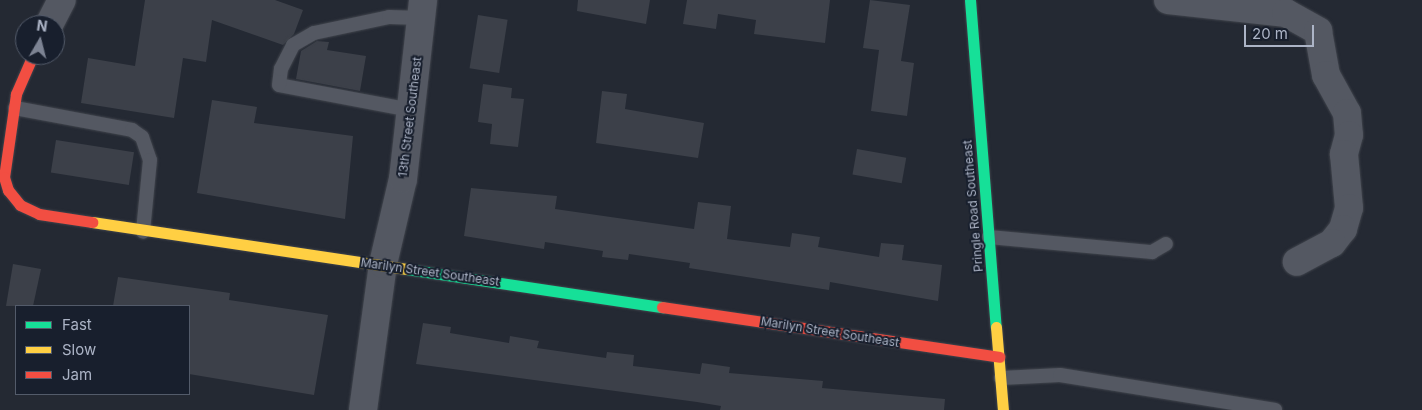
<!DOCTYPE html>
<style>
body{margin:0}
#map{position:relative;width:1422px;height:410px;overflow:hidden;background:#242933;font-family:Inter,sans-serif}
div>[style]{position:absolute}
.building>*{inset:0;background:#3c4049;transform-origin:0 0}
.roads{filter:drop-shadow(0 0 1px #40444c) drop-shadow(0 0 1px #40444c)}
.lane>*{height:14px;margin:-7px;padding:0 7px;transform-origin:7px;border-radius:7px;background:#545862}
.street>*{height:28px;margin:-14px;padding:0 14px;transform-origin:14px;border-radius:14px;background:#545862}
.fast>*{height:11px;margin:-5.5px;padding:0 5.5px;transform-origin:5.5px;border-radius:5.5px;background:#16e098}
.slow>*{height:11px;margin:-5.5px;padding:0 5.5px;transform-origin:5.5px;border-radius:5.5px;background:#ffcf43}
.jam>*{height:11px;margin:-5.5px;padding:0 5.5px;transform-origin:5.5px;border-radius:5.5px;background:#f24e42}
span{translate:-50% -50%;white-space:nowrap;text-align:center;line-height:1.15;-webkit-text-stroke:4px #181f2d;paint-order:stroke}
.street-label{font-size:12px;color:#acb4c6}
.legend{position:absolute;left:15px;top:305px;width:175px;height:90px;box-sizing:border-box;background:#181f2d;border:1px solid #535b6a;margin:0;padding:6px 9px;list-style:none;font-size:15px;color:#acb4c6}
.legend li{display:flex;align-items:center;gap:10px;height:25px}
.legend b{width:25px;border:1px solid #535b6a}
.north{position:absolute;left:15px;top:15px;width:50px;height:50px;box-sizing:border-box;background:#181f2d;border:1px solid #535b6a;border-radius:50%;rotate:8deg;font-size:14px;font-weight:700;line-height:20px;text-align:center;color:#acb4c6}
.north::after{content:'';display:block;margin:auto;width:18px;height:22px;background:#7c8393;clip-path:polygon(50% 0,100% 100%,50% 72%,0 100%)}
.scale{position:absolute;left:1244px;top:25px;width:70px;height:22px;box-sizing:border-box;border:2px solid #acb4c6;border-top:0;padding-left:6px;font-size:15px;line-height:18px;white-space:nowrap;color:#acb4c6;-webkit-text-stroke:4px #181f2d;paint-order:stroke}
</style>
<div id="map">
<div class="building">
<div style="clip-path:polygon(145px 0,275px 0,303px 10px,294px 34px,283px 45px,212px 20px,206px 62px,183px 58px,174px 118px,81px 103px,88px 58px,135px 66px)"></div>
<div style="clip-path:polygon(578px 0,650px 0,646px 24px,577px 11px)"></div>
<div style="clip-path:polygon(687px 0,830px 0,825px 43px,754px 34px,756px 20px,718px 14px,716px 29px,683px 24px)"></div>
<div style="clip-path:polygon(870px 0,910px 5px,901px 61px,914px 63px,907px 116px,871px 111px,879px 50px,863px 48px)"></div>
<div style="left:478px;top:15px;width:30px;height:54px;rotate:9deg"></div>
<div style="clip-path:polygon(317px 41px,329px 42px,327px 50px,366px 56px,360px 91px,296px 79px,301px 51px)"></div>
<div style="clip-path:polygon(483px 84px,512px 88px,511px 98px,524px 99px,518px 147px,490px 144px,492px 124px,478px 122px)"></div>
<div style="clip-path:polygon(602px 91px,627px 94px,625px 109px,704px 123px,698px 158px,596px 143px)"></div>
<div style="clip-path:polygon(212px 100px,257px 107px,254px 123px,353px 136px,345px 219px,197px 193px)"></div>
<div style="left:56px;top:140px;width:79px;height:33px;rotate:9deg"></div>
<div style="left:857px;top:149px;width:50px;height:26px;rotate:10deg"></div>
<div style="clip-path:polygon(471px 188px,557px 196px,555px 209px,694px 229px,698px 202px,731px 206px,727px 239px,790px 247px,792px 233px,820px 237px,818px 247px,879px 257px,881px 243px,904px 245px,902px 260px,942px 265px,938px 301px,830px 282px,829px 290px,784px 283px,689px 268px,690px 263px,629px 254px,628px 260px,602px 257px,603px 251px,545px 242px,544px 249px,464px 236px)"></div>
<div style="clip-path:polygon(13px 264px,41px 269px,33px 306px,6px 306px)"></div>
<div style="clip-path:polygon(118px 277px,230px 293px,229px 300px,328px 315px,314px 395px,189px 374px,189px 306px,113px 306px)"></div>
<div style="clip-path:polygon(423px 323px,451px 327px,450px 333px,509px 343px,510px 336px,539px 341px,537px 348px,606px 358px,607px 352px,634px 355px,633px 366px,700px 374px,702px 363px,730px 367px,729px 373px,823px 381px,822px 388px,945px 399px,944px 410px,720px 410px,721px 406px,697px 402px,416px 364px)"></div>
</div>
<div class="roads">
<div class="lane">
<div style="left:15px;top:108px;width:119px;rotate:10.6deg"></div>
<div style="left:132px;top:130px;width:12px;rotate:35deg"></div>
<div style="left:142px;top:137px;width:24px;rotate:71deg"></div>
<div style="left:150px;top:160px;width:72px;rotate:95.6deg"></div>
<div style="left:411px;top:110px;width:134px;rotate:-169.3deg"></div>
<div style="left:279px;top:85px;width:16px;rotate:-83deg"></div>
<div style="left:281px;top:69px;width:27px;rotate:-63deg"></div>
<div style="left:293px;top:45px;width:24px;rotate:-30deg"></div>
<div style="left:314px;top:33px;width:77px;rotate:-12deg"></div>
<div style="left:389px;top:17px;width:32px;rotate:2deg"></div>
<div style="left:989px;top:237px;width:164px;rotate:5.3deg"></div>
<div style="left:1152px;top:252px;width:16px;rotate:-30deg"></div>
<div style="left:1001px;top:378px;width:59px;rotate:-2.9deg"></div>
<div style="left:1060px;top:375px;width:218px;rotate:9.2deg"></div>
</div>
<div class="street">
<div style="left:1168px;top:0;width:119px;rotate:6.3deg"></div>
<div style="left:1286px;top:13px;width:37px;rotate:29deg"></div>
<div style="left:1318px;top:31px;width:45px;rotate:79.7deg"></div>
<div style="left:1326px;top:75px;width:43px;rotate:61.1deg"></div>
<div style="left:1347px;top:113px;width:22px;rotate:85deg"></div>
<div style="left:1349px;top:135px;width:20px;rotate:105deg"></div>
<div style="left:1344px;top:154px;width:54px;rotate:84.7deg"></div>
<div style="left:1349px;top:208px;width:22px;rotate:106deg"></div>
<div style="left:1343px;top:229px;width:18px;rotate:128deg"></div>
<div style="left:1332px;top:243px;width:40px;rotate:152deg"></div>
<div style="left:49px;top:25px;width:28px;rotate:-63deg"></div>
<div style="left:363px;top:410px;width:147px;rotate:-82.2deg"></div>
<div style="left:383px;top:264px;width:87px;rotate:-76.8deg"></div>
<div style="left:403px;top:179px;width:180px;rotate:-83.6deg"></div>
</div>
<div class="fast">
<div style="left:970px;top:0;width:328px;rotate:85.5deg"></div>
<div style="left:407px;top:269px;width:258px;rotate:8.5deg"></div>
</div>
<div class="slow">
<div style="left:92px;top:222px;width:318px;rotate:8.5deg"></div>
<div style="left:996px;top:327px;width:83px;rotate:85.2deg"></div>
</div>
<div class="jam">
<div style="left:33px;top:55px;width:43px;rotate:113.6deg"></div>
<div style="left:16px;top:94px;width:84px;rotate:98.2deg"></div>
<div style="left:4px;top:177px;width:14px;rotate:73deg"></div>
<div style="left:8px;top:190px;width:19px;rotate:51deg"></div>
<div style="left:20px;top:205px;width:21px;rotate:25deg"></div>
<div style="left:39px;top:214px;width:54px;rotate:8.6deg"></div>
<div style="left:662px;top:307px;width:341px;rotate:8.4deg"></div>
</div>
</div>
<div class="street-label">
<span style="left:410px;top:117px;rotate:-83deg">13th Street Southeast</span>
<span style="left:973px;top:206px;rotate:-95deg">Pringle Road Southeast</span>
<span style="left:430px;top:272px;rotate:8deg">Marilyn Street Southeast</span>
<span style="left:830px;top:332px;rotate:9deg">Marilyn Street Southeast</span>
</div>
<ul class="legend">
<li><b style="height:6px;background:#16e098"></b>Fast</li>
<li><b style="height:6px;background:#ffcf43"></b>Slow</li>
<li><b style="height:6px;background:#f24e42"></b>Jam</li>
</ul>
<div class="north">N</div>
<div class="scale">20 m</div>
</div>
